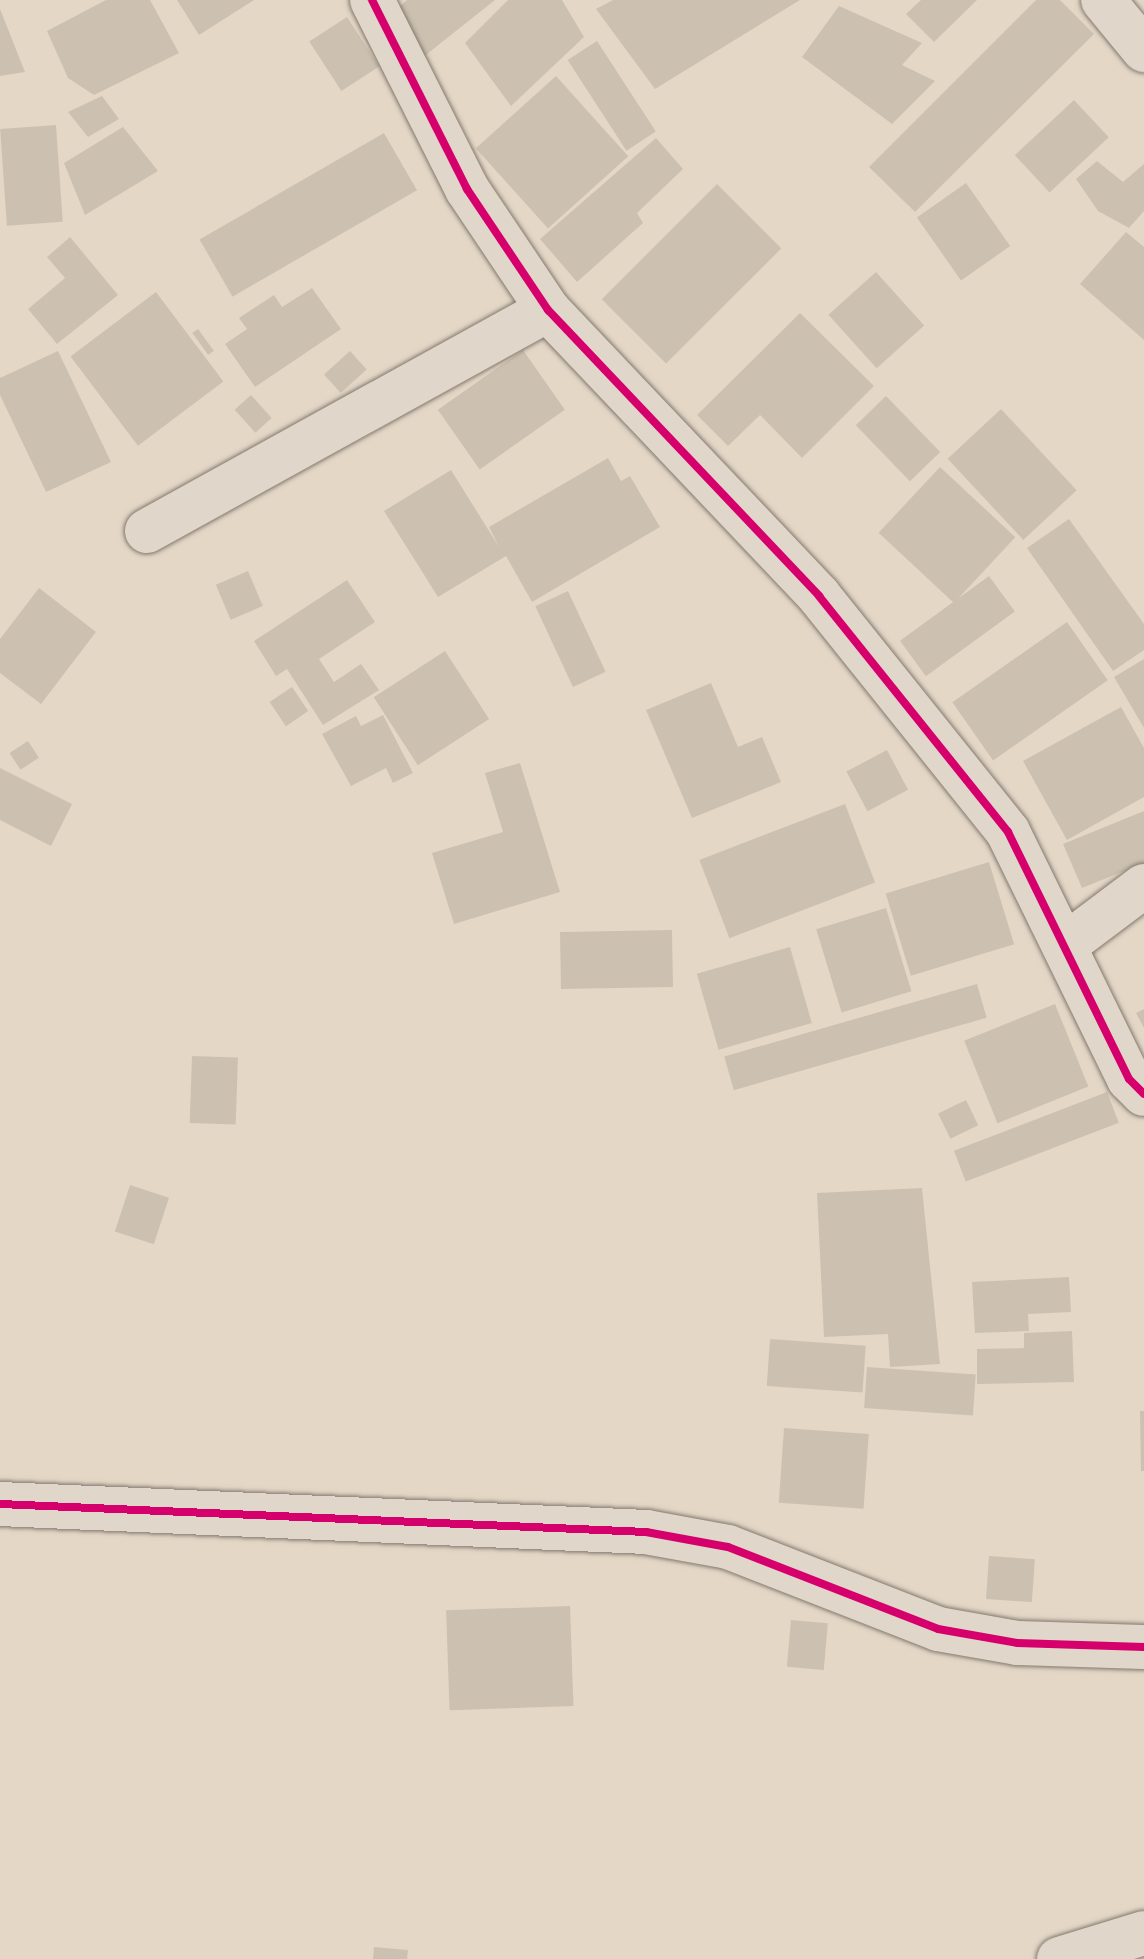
<!DOCTYPE html>
<style>
body{margin:0}
#map{position:relative;width:1144px;height:1959px;overflow:hidden;background:#e4d7c6;font-family:Kalam,sans-serif}
div>[style]{position:absolute}
.building>*{inset:0;background:#ccc1b0;transform-origin:0 0}
.roads{filter:drop-shadow(0 0 2px #82796f) drop-shadow(0 0 2px #82796f)}
.street>*{height:44px;margin:-22px;padding:0 22px;transform-origin:22px;border-radius:22px;background:#e0d6ca}
.cycleway>*{height:8px;margin:-4px;padding:0 4px;transform-origin:4px;border-radius:4px;background:#d6006c}
span{translate:-50% -50%;white-space:nowrap;text-align:center;line-height:1.15;-webkit-text-stroke:6px #f1d8b9;paint-order:stroke}
</style>
<div id="map">
<div class="building">
<div style="clip-path:polygon(106px 0,150px 0,179px 53px,94px 95px,68px 78px,47px 31px)"></div>
<div style="clip-path:polygon(177px 0,254px 0,199px 35px)"></div>
<div style="clip-path:polygon(407px 0,495px 0,417px 62px,389px 16px)"></div>
<div style="clip-path:polygon(508px 0,562px 0,584px 37px,511px 106px,465px 43px)"></div>
<div style="clip-path:polygon(613px 0,800px 0,655px 89px,596px 9px)"></div>
<div style="clip-path:polygon(921px 0,977px 0,934px 42px,906px 14px)"></div>
<div style="clip-path:polygon(1036px 0,1060px 0,1094px 34px,915px 212px,869px 167px)"></div>
<div style="clip-path:polygon(839px 6px,922px 43px,902px 65px,935px 81px,892px 124px,802px 57px)"></div>
<div style="clip-path:polygon(0 9px,25px 72px,0 76px)"></div>
<div style="left:347px;top:17px;width:59px;height:45px;rotate:57deg"></div>
<div style="left:597px;top:41px;width:108px;height:35px;rotate:57deg"></div>
<div style="left:556px;top:76px;width:108px;height:108px;rotate:48deg"></div>
<div style="clip-path:polygon(102px 96px,119px 119px,88px 137px,68px 112px)"></div>
<div style="left:1074px;top:100px;width:51px;height:81px;rotate:47deg"></div>
<div style="left:56px;top:125px;width:97px;height:56px;rotate:86deg"></div>
<div style="clip-path:polygon(123px 127px,158px 171px,85px 215px,64px 163px)"></div>
<div style="left:384px;top:133px;width:66px;height:213px;rotate:60deg"></div>
<div style="clip-path:polygon(656px 138px,683px 169px,637px 213px,643px 223px,577px 282px,540px 239px)"></div>
<div style="clip-path:polygon(1097px 161px,1123px 182px,1144px 164px,1144px 211px,1129px 228px,1098px 211px,1076px 179px)"></div>
<div style="left:966px;top:183px;width:77px;height:60px;rotate:55deg"></div>
<div style="left:717px;top:184px;width:91px;height:163px;rotate:45deg"></div>
<div style="clip-path:polygon(1126px 232px,1144px 247px,1144px 340px,1080px 284px)"></div>
<div style="clip-path:polygon(70px 237px,118px 295px,57px 344px,28px 309px,65px 278px,47px 257px)"></div>
<div style="left:876px;top:272px;width:72px;height:64px;rotate:48deg"></div>
<div style="clip-path:polygon(312px 288px,341px 329px,255px 387px,225px 344px,247px 329px,239px 318px,274px 295px,282px 307px)"></div>
<div style="left:156px;top:292px;width:112px;height:107px;rotate:53deg"></div>
<div style="clip-path:polygon(800px 313px,874px 386px,802px 458px,760px 415px,728px 446px,697px 415px)"></div>
<div style="left:198px;top:329px;width:27px;height:7px;rotate:54deg"></div>
<div style="left:523px;top:350px;width:73px;height:104px;rotate:55deg"></div>
<div style="clip-path:polygon(58px 351px,111px 462px,46px 492px,0 395px,0 378px)"></div>
<div style="left:350px;top:351px;width:25px;height:35px;rotate:48deg"></div>
<div style="left:251px;top:395px;width:31px;height:22px;rotate:48deg"></div>
<div style="left:886px;top:396px;width:78px;height:42px;rotate:46deg"></div>
<div style="left:1001px;top:409px;width:111px;height:73px;rotate:47deg"></div>
<div style="clip-path:polygon(608px 458px,621px 481px,630px 476px,660px 527px,532px 602px,506px 556px,438px 597px,384px 511px,451px 470px,499px 547px,489px 527px)"></div>
<div style="left:940px;top:467px;width:103px;height:90px;rotate:43deg"></div>
<div style="clip-path:polygon(1069px 519px,1144px 624px,1144px 650px,1113px 671px,1027px 548px)"></div>
<div style="left:248px;top:571px;width:38px;height:35px;rotate:67deg"></div>
<div style="left:989px;top:576px;width:44px;height:110px;rotate:54deg"></div>
<div style="clip-path:polygon(347px 580px,375px 622px,319px 659px,334px 682px,361px 664px,379px 690px,323px 725px,287px 669px,276px 676px,254px 641px)"></div>
<div style="clip-path:polygon(39px 588px,96px 632px,41px 704px,0 673px,0 639px)"></div>
<div style="left:568px;top:591px;width:89px;height:36px;rotate:65deg"></div>
<div style="left:1067px;top:622px;width:71px;height:140px;rotate:55deg"></div>
<div style="left:445px;top:651px;width:81px;height:85px;rotate:57deg"></div>
<div style="clip-path:polygon(1144px 659px,1144px 728px,1114px 677px)"></div>
<div style="clip-path:polygon(711px 683px,738px 747px,762px 737px,781px 782px,692px 818px,646px 710px)"></div>
<div style="left:292px;top:687px;width:29px;height:27px;rotate:56deg"></div>
<div style="clip-path:polygon(1121px 707px,1144px 748px,1144px 797px,1067px 840px,1023px 761px)"></div>
<div style="clip-path:polygon(383px 715px,413px 773px,393px 783px,386px 768px,351px 786px,322px 734px,356px 716px,361px 726px)"></div>
<div style="left:28px;top:741px;width:20px;height:22px;rotate:57deg"></div>
<div style="left:887px;top:750px;width:45px;height:46px;rotate:62deg"></div>
<div style="clip-path:polygon(520px 763px,560px 892px,454px 924px,432px 853px,503px 832px,485px 773px)"></div>
<div style="clip-path:polygon(0 768px,72px 804px,51px 846px,0 820px)"></div>
<div style="left:845px;top:804px;width:84px;height:156px;rotate:69deg"></div>
<div style="clip-path:polygon(1144px 811px,1144px 863px,1082px 888px,1063px 844px)"></div>
<div style="left:989px;top:862px;width:86px;height:108px;rotate:73deg"></div>
<div style="left:886px;top:908px;width:87px;height:73px;rotate:73deg"></div>
<div style="left:672px;top:930px;width:57px;height:112px;rotate:89deg"></div>
<div style="left:790px;top:947px;width:79px;height:97px;rotate:74deg"></div>
<div style="left:977px;top:984px;width:35px;height:263px;rotate:74deg"></div>
<div style="left:1055px;top:1004px;width:89px;height:98px;rotate:68deg"></div>
<div style="clip-path:polygon(1144px 1009px,1144px 1028px,1136px 1013px)"></div>
<div style="left:192px;top:1056px;width:46px;height:67px;rotate:2deg"></div>
<div style="left:1107px;top:1092px;width:33px;height:164px;rotate:69deg"></div>
<div style="left:966px;top:1100px;width:28px;height:31px;rotate:64deg"></div>
<div style="left:130px;top:1185px;width:41px;height:49px;rotate:18deg"></div>
<div style="clip-path:polygon(922px 1188px,940px 1364px,890px 1367px,888px 1334px,824px 1337px,817px 1193px)"></div>
<div style="clip-path:polygon(1069px 1277px,1071px 1312px,1028px 1314px,1029px 1331px,975px 1333px,972px 1282px)"></div>
<div style="clip-path:polygon(1072px 1331px,1074px 1382px,977px 1384px,977px 1349px,1024px 1348px,1024px 1333px)"></div>
<div style="left:770px;top:1339px;width:96px;height:47px;rotate:4deg"></div>
<div style="left:867px;top:1367px;width:109px;height:41px;rotate:4deg"></div>
<div style="clip-path:polygon(1140px 1411px,1144px 1411px,1144px 1471px,1141px 1471px)"></div>
<div style="left:784px;top:1428px;width:85px;height:75px;rotate:4deg"></div>
<div style="left:989px;top:1556px;width:46px;height:43px;rotate:4deg"></div>
<div style="left:570px;top:1606px;width:100px;height:124px;rotate:88deg"></div>
<div style="left:791px;top:1620px;width:37px;height:47px;rotate:5deg"></div>
<div style="clip-path:polygon(374px 1947px,408px 1950px,407px 1959px,373px 1959px)"></div>
</div>
<div class="roads">
<div class="street">
<div style="left:372px;top:0;width:212px;rotate:63.3deg"></div>
<div style="left:467px;top:189px;width:146px;rotate:56.2deg"></div>
<div style="left:548px;top:310px;width:394px;rotate:46.5deg"></div>
<div style="left:819px;top:596px;width:302px;rotate:51.3deg"></div>
<div style="left:1008px;top:832px;width:275px;rotate:63.9deg"></div>
<div style="left:1129px;top:1079px;width:21px;rotate:45deg"></div>
<div style="left:1103px;top:0;width:65px;rotate:50.6deg"></div>
<div style="left:147px;top:531px;width:458px;rotate:-28.9deg"></div>
<div style="left:1064px;top:946px;width:100px;rotate:-36.9deg"></div>
<div style="left:0;top:1504px;width:647px;rotate:2.48deg"></div>
<div style="left:646px;top:1532px;width:83px;rotate:10.4deg"></div>
<div style="left:728px;top:1547px;width:225px;rotate:21.3deg"></div>
<div style="left:938px;top:1629px;width:80px;rotate:10deg"></div>
<div style="left:1017px;top:1643px;width:127px;rotate:1.8deg"></div>
<div style="left:1059px;top:1959px;width:89px;rotate:-17deg"></div>
</div>
</div>
<div class="cycleway">
<div style="left:372px;top:0;width:212px;rotate:63.3deg"></div>
<div style="left:467px;top:189px;width:146px;rotate:56.2deg"></div>
<div style="left:548px;top:310px;width:394px;rotate:46.5deg"></div>
<div style="left:819px;top:596px;width:302px;rotate:51.3deg"></div>
<div style="left:1008px;top:832px;width:275px;rotate:63.9deg"></div>
<div style="left:1129px;top:1079px;width:21px;rotate:45deg"></div>
<div style="left:0;top:1504px;width:647px;rotate:2.48deg"></div>
<div style="left:646px;top:1532px;width:83px;rotate:10.4deg"></div>
<div style="left:728px;top:1547px;width:225px;rotate:21.3deg"></div>
<div style="left:938px;top:1629px;width:80px;rotate:10deg"></div>
<div style="left:1017px;top:1643px;width:127px;rotate:1.8deg"></div>
</div>
</div>
